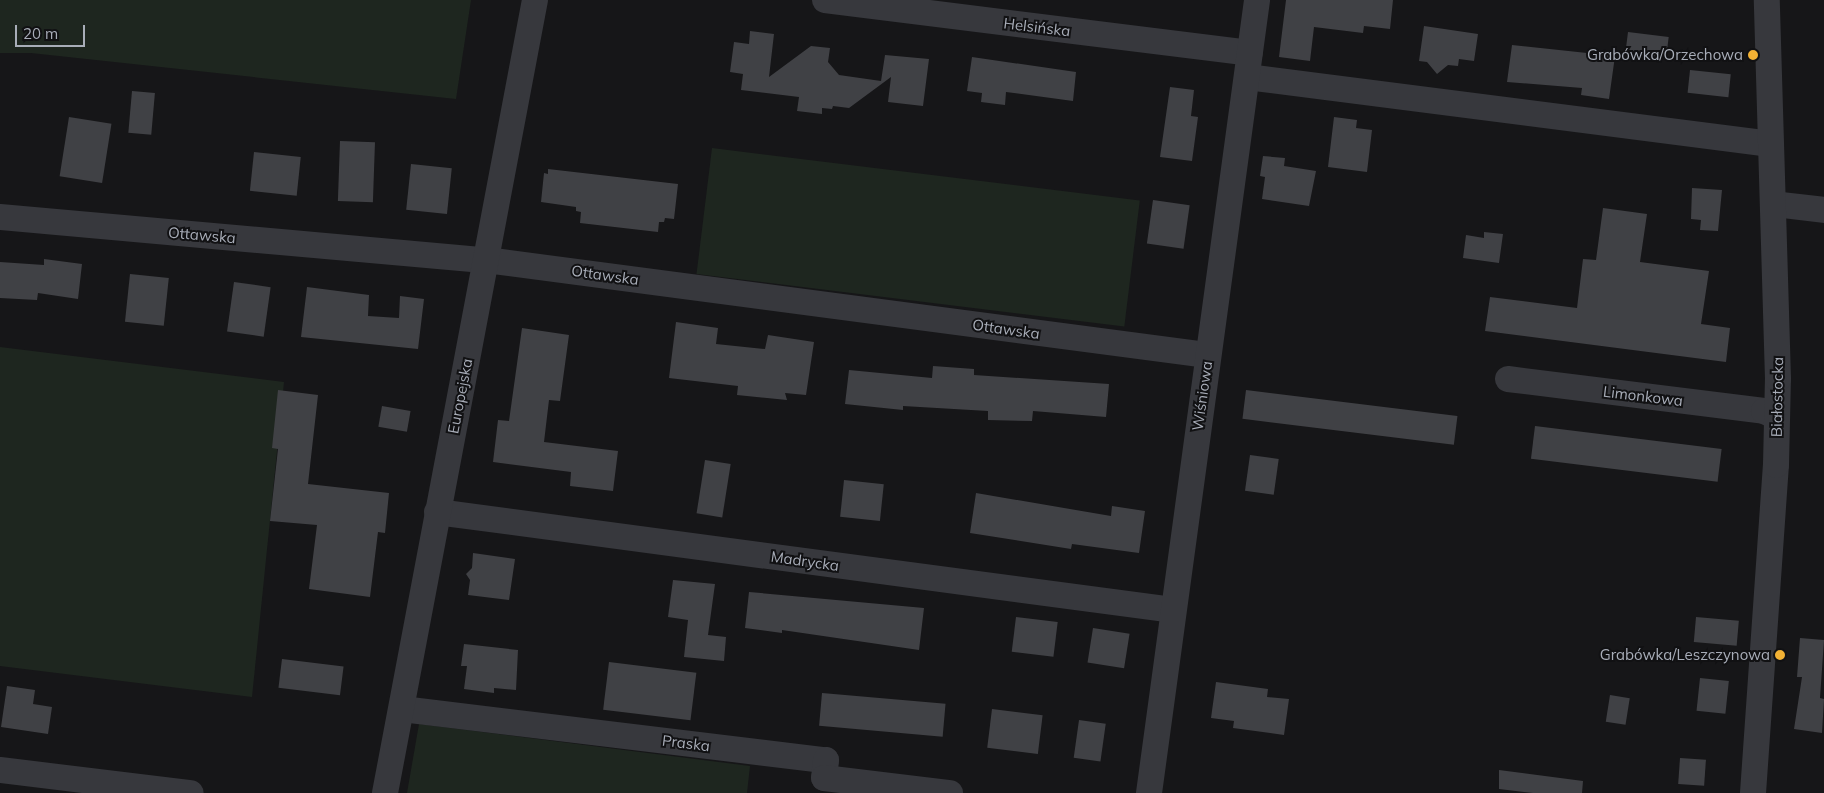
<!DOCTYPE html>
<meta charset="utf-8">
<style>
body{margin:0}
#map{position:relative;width:1824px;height:793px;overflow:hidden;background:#161618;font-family:Mulish,sans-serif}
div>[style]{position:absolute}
.green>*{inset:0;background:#1e261f;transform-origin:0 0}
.building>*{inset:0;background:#404145;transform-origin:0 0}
.minor>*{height:26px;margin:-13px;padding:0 13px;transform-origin:13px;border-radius:13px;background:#37383d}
.dots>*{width:14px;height:14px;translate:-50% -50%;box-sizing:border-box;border:2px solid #111113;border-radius:50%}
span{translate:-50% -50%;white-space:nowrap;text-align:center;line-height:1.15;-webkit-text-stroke:4px #111113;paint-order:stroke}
.street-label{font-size:15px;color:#a8adb8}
.poi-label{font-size:15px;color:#a8adb8}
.right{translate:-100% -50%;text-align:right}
.scale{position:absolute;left:15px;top:25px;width:70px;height:22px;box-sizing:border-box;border:2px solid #a8adb8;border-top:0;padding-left:6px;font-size:15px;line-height:18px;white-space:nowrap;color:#a8adb8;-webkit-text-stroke:4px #111113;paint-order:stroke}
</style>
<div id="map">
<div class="green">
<div style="clip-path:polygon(0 0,471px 0,456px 99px,31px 53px,0 53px)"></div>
<div style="left:712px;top:148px;width:431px;height:127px;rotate:7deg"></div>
<div style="clip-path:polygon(0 347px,284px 382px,252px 697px,0 666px)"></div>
<div style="clip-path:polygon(419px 724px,750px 766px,747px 793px,407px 793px)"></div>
</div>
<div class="building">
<div style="clip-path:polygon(1286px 0,1393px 0,1390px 29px,1364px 26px,1363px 33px,1314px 27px,1310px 61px,1279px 57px)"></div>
<div style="clip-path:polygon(1424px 26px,1478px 34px,1474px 61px,1459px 59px,1458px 66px,1448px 65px,1437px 74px,1427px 62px,1419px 61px)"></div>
<div style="clip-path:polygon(750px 31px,774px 34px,769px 77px,811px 46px,830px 48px,828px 62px,839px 75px,881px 81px,885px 55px,929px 59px,923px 106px,888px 102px,891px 77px,849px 108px,833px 106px,832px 109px,822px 108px,822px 114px,797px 111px,799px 97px,741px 90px,743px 74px,730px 72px,734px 42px,749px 44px)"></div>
<div style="left:1628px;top:32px;width:41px;height:21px;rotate:7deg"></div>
<div style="clip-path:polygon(1512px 45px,1615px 56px,1609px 99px,1581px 95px,1582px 88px,1507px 82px)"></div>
<div style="clip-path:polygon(972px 57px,1076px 72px,1073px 101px,1006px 92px,1005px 105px,981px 102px,982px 93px,967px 91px)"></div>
<div style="left:1690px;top:70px;width:41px;height:23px;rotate:6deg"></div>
<div style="clip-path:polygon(1170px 87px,1194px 90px,1191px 116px,1198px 117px,1192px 161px,1160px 157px)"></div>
<div style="left:132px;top:91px;width:23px;height:42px;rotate:5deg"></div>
<div style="left:69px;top:117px;width:43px;height:60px;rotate:9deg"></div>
<div style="clip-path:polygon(1334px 117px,1357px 120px,1356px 128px,1372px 130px,1367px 172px,1328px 167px)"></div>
<div style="left:340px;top:141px;width:35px;height:60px;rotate:2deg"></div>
<div style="left:254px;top:152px;width:47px;height:39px;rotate:6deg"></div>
<div style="clip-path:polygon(1263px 156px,1285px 158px,1284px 166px,1316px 171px,1309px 206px,1262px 199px,1265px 177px,1260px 176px)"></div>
<div style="left:411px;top:164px;width:41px;height:46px;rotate:6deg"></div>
<div style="clip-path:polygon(548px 169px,678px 184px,674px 219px,665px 218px,664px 222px,659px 222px,658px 232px,580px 223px,581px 212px,576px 211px,576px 207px,541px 202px,544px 173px,548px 174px)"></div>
<div style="clip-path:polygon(1692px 188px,1722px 190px,1718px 231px,1700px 230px,1701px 220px,1691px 219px)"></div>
<div style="left:1153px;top:200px;width:37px;height:44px;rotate:8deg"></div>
<div style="clip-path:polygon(1603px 208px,1647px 214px,1640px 262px,1709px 271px,1701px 324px,1730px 328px,1726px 362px,1485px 331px,1490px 297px,1577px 308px,1583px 259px,1596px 260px)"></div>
<div style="clip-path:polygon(1484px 232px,1503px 234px,1499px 263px,1463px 258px,1466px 235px,1484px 238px)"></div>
<div style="clip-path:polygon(44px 259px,82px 264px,78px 299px,38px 293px,37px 300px,0 298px,0 262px,44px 265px)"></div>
<div style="left:130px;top:274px;width:39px;height:48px;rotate:6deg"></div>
<div style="left:234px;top:282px;width:37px;height:50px;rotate:8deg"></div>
<div style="clip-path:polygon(307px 287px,369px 295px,368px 316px,399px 318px,400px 296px,424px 299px,418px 349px,301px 337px)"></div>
<div style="clip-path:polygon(676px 322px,718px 328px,716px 344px,765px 349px,768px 335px,814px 342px,806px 395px,785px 393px,787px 400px,737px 395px,738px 386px,669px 378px)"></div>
<div style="clip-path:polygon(522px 328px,569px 335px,560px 401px,549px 400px,544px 442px,618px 451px,613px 491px,570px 486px,571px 472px,493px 462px,498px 420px,509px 421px)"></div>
<div style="clip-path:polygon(933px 366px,974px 369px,974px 375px,1109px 384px,1106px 417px,1033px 411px,1032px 421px,988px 420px,988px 411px,903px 406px,903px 410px,845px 404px,849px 370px,932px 378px)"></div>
<div style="clip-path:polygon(278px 390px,318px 395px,308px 484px,389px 493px,385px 533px,378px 532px,370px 597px,309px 589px,317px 525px,270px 521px,278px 449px,272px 448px)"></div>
<div style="left:1246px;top:390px;width:213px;height:29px;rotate:7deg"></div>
<div style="left:382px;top:406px;width:29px;height:21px;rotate:10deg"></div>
<div style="left:1535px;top:426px;width:188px;height:33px;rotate:7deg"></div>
<div style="left:1250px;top:455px;width:29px;height:36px;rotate:8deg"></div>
<div style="left:705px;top:460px;width:26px;height:54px;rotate:9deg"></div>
<div style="left:844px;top:480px;width:40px;height:37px;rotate:6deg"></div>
<div style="clip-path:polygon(976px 493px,1111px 516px,1112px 506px,1145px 511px,1139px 553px,1072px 544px,1071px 549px,970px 533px)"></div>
<div style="clip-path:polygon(473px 553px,515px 559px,509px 600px,468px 595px,470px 580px,466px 574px,472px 568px)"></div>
<div style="clip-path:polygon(673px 580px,715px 584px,708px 635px,726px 637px,724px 661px,684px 657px,688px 620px,668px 617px)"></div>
<div style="clip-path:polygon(749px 592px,924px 608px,919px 650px,782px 630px,782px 633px,745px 628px)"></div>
<div style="left:1016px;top:617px;width:42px;height:35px;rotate:7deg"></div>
<div style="left:1696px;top:617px;width:43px;height:25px;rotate:5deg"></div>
<div style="left:1093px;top:628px;width:37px;height:35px;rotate:9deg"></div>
<div style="clip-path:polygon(1800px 638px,1824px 640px,1820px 698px,1824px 699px,1822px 733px,1794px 729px,1802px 677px,1797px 677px)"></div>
<div style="clip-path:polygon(464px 644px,518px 650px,516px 690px,494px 688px,494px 693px,464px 689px,467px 666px,461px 666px)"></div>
<div style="left:282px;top:659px;width:62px;height:29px;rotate:7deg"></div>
<div style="left:609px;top:662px;width:88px;height:48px;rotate:7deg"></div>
<div style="left:1700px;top:678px;width:29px;height:33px;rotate:6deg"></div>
<div style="clip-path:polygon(1216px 682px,1268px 689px,1267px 697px,1289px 699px,1284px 735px,1233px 728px,1234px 721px,1211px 718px)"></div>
<div style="clip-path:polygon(7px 686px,35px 690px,33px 704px,52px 707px,48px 734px,1px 727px)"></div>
<div style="left:822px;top:693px;width:124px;height:33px;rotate:5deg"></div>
<div style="left:1610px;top:695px;width:20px;height:27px;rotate:9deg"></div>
<div style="left:992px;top:709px;width:51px;height:39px;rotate:7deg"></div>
<div style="left:1079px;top:720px;width:27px;height:38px;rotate:8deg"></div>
<div style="left:1680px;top:758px;width:26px;height:26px;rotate:4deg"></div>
<div style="clip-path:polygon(1499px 770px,1583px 781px,1582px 793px,1533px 793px,1499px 789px)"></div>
</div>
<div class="minor">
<div style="left:825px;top:0;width:428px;rotate:7.1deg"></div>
<div style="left:1247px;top:77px;width:528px;rotate:7.29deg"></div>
<div style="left:1774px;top:204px;width:50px;rotate:6.8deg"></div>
<div style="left:0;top:217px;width:488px;rotate:5.1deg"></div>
<div style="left:486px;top:260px;width:728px;rotate:7.5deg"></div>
<div style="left:1508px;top:379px;width:258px;rotate:7.1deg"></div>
<div style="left:1764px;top:411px;width:14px;rotate:25deg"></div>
<div style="left:437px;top:512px;width:742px;rotate:7.58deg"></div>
<div style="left:402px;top:709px;width:427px;rotate:6.9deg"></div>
<div style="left:826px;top:760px;width:18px;rotate:96deg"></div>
<div style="left:824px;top:778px;width:127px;rotate:6.8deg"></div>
<div style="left:0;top:770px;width:192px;rotate:6.9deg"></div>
<div style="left:385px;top:793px;width:807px;rotate:-79.29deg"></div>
<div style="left:1149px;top:793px;width:800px;rotate:-82.24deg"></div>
<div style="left:1753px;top:793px;width:329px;rotate:-86deg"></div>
<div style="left:1776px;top:465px;width:86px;rotate:-88.7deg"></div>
<div style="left:1778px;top:379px;width:379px;rotate:-91.7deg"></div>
</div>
<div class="dots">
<div style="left:1753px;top:55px;background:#f2b134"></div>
<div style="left:1780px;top:655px;background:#f2b134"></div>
</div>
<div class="street-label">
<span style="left:1037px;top:27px;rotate:7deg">Helsińska</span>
<span style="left:202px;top:235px;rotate:5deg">Ottawska</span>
<span style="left:605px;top:275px;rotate:8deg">Ottawska</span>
<span style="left:1006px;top:329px;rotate:8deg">Ottawska</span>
<span style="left:460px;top:396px;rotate:-79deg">Europejska</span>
<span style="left:1202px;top:396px;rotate:-82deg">Wiśniowa</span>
<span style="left:1643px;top:396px;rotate:7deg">Limonkowa</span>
<span style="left:1777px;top:397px;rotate:-89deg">Białostocka</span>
<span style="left:805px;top:561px;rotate:8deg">Madrycka</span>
<span style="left:686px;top:743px;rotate:7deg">Praska</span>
</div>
<div class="poi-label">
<span class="right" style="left:1743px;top:55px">Grabówka/Orzechowa</span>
<span class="right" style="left:1770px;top:655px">Grabówka/Leszczynowa</span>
</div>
<div class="scale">20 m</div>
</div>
